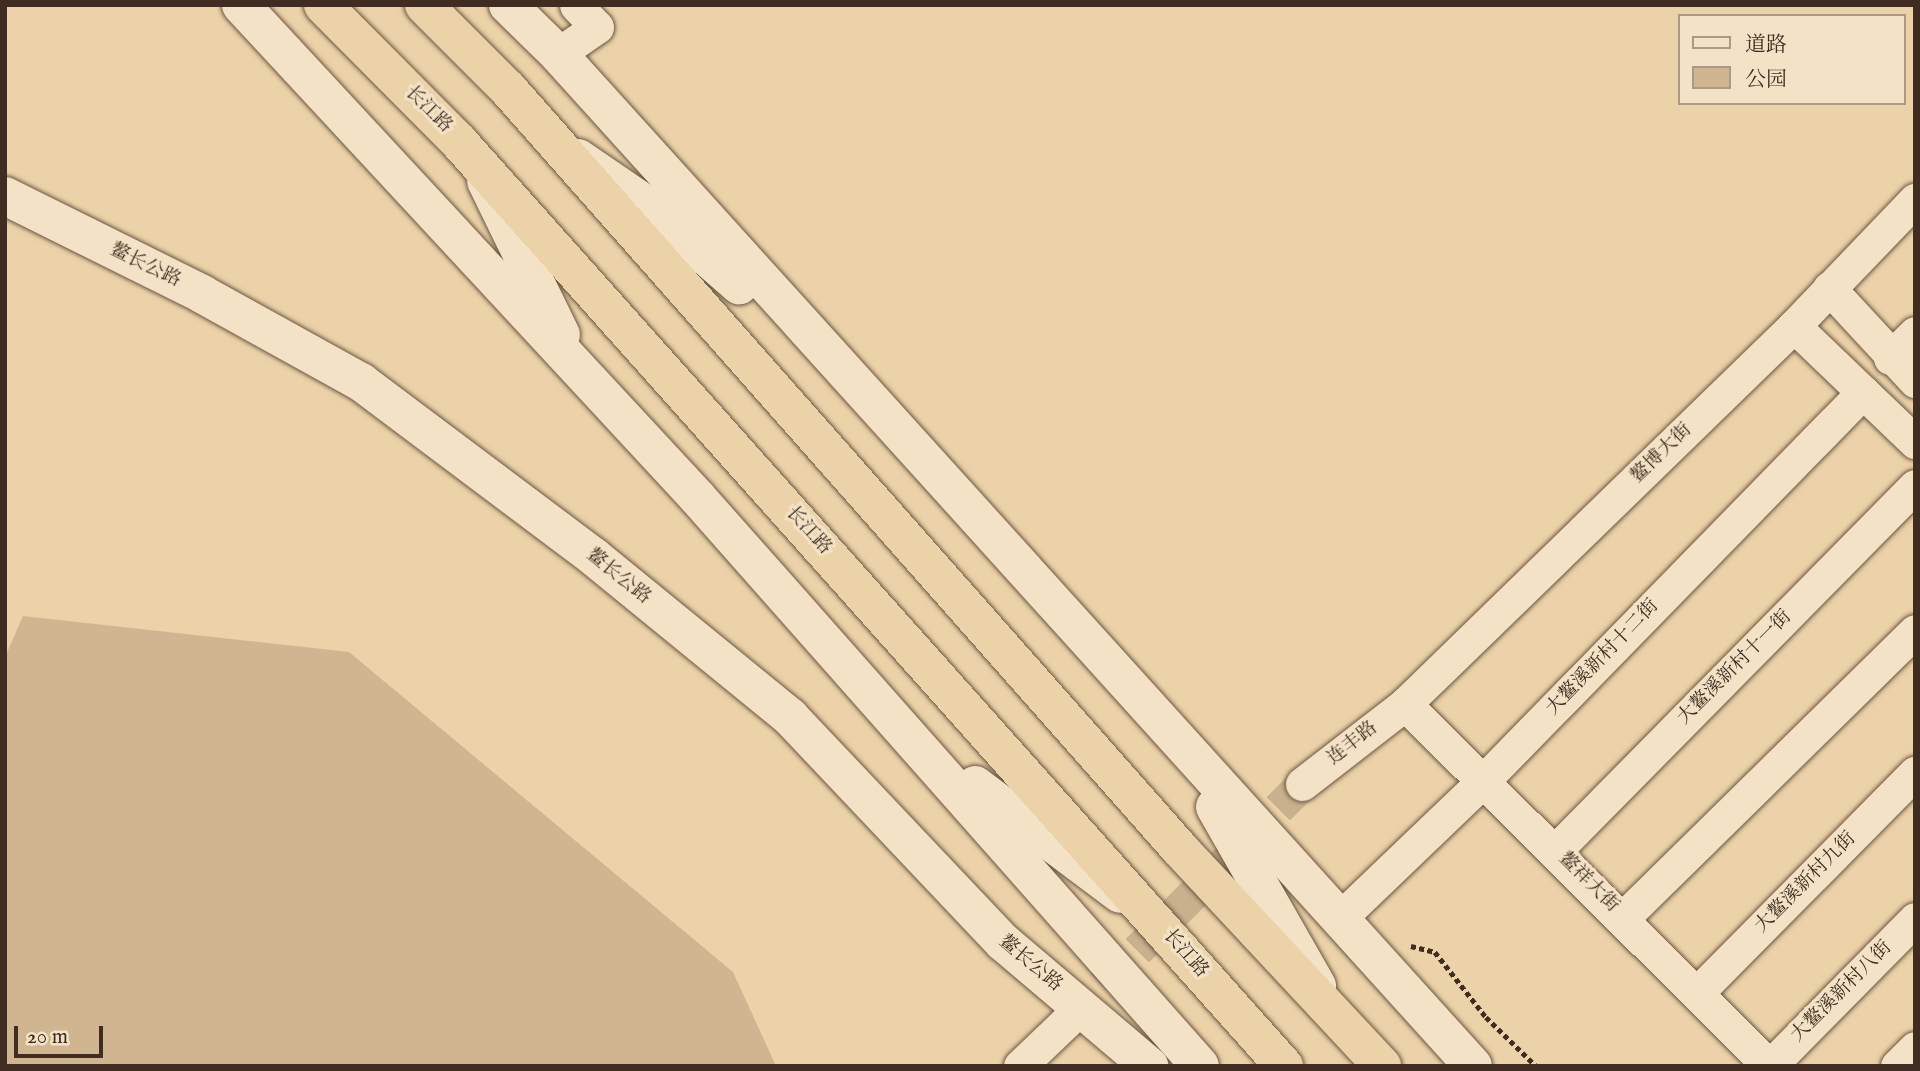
<!DOCTYPE html>
<meta charset="utf-8">
<style>
body{margin:0}
#map{position:relative;width:1920px;height:1071px;overflow:hidden;background:#ecd2a8;font-family:"IM FELL English","Noto Serif SC",serif}
div>[style]{position:absolute}
.green>*{inset:0;background:#cfb691}
.street-tunnel>*{height:33px;margin-top:-16.5px;transform-origin:0;background:repeating-linear-gradient(90deg,#cab18d 0 33px,transparent 0 50px)}
.path>*{height:4.5px;margin-top:-2.25px;transform-origin:0;background:repeating-linear-gradient(90deg,#402c20 0 5px,transparent 0 8.5px)}
.roads{filter:drop-shadow(0 0 2px #6b5642) drop-shadow(0 0 2px #6b5642)}
.street>*{height:33px;margin:-16.5px;padding:0 16.5px;transform-origin:16.5px;border-radius:16.5px;background:#f3e2c6}
.secondary>*{height:38px;margin:-19px;padding:0 19px;transform-origin:19px;border-radius:19px;background:#f3e2c6}
.highway>*{height:38px;margin:-19px;padding:0 19px;transform-origin:19px;border-radius:19px;background:#ecd2a8}
span{translate:-50% -50%;white-space:nowrap;text-align:center;line-height:1.15;-webkit-text-stroke:6px #f3e2c6;paint-order:stroke}
.street-label{font-size:19px;color:#402c20}
.frame{position:absolute;inset:0;border:7px solid #402c20;pointer-events:none}
.legend{position:absolute;left:1678px;top:14px;width:228px;height:91px;box-sizing:border-box;background:#f3e2c6;border:2px solid #ab9984;margin:0;padding:9px 12px;list-style:none;font-size:21px;color:#402c20}
.legend li{display:flex;align-items:center;gap:14px;height:35px}
.legend b{width:35px;border:2px solid #ab9984}
.scale{position:absolute;left:14px;top:1026px;width:89px;height:32px;box-sizing:border-box;border:4px solid #402c20;border-top:0;padding-left:9px;font-size:21px;line-height:24px;white-space:nowrap;color:#402c20;-webkit-text-stroke:5px #f3e2c6;paint-order:stroke}
</style>
<div id="map">
<div class="green">
<div style="clip-path:polygon(23px 616px,349px 652px,733px 972px,776px 1066px,5px 1066px,5px 657px)"></div>
</div>
<div class="street-tunnel">
<div style="left:1067px;top:1021px;width:334px;rotate:-45.2deg"></div>
</div>
<div class="path">
<div style="left:1411px;top:946px;width:25px;rotate:14deg"></div>
<div style="left:1435px;top:952px;width:83px;rotate:51.9deg"></div>
<div style="left:1486px;top:1017px;width:70px;rotate:44.4deg"></div>
</div>
<div class="roads">
<div class="street">
<div style="left:558px;top:54px;width:47px;rotate:-34.7deg"></div>
<div style="left:597px;top:27px;width:30px;rotate:-134deg"></div>
<div style="left:1829px;top:288px;width:127px;rotate:47.2deg"></div>
<div style="left:1794px;top:326px;width:168px;rotate:43.8deg"></div>
<div style="left:1890px;top:358px;width:35px;rotate:-45deg"></div>
<div style="left:1405px;top:704px;width:513px;rotate:44.84deg"></div>
<div style="left:1302px;top:784px;width:130px;rotate:-37.8deg"></div>
<div style="left:1405px;top:704px;width:542px;rotate:-44.18deg"></div>
<div style="left:1794px;top:326px;width:175px;rotate:-46.2deg"></div>
<div style="left:1556px;top:850px;width:511px;rotate:-45.4deg"></div>
<div style="left:1623px;top:918px;width:409px;rotate:-44.5deg"></div>
<div style="left:1338px;top:920px;width:204px;rotate:-43.8deg"></div>
<div style="left:1485px;top:779px;width:541px;rotate:-45.67deg"></div>
<div style="left:1697px;top:993px;width:310px;rotate:-45.3deg"></div>
<div style="left:1020px;top:1066px;width:65px;rotate:-43.8deg"></div>
<div style="left:1770px;top:1066px;width:206px;rotate:-45.4deg"></div>
<div style="left:1897px;top:1066px;width:25px;rotate:-45deg"></div>
</div>
<div class="secondary">
<div style="left:241px;top:5px;width:671px;rotate:47.17deg"></div>
<div style="left:697px;top:497px;width:759px;rotate:48.52deg"></div>
<div style="left:508px;top:5px;width:70px;rotate:44.4deg"></div>
<div style="left:558px;top:54px;width:1364px;rotate:47.88deg"></div>
<div style="left:578px;top:158px;width:85px;rotate:34.4deg"></div>
<div style="left:648px;top:206px;width:121px;rotate:41deg"></div>
<div style="left:486px;top:181px;width:171px;rotate:64deg"></div>
<div style="left:5px;top:196px;width:220px;rotate:26.4deg"></div>
<div style="left:202px;top:294px;width:182px;rotate:29deg"></div>
<div style="left:361px;top:382px;width:291px;rotate:36.9deg"></div>
<div style="left:594px;top:557px;width:253px;rotate:39.2deg"></div>
<div style="left:790px;top:717px;width:310px;rotate:46.6deg"></div>
<div style="left:1003px;top:942px;width:192px;rotate:40.3deg"></div>
<div style="left:975px;top:785px;width:181px;rotate:36.9deg"></div>
<div style="left:1215px;top:807px;width:206px;rotate:60.3deg"></div>
</div>
<div class="highway">
<div style="left:323px;top:5px;width:193px;rotate:45.2deg"></div>
<div style="left:459px;top:142px;width:1239px;rotate:48.24deg"></div>
<div style="left:424px;top:5px;width:119px;rotate:45deg"></div>
<div style="left:508px;top:89px;width:1013px;rotate:48.52deg"></div>
<div style="left:1179px;top:848px;width:298px;rotate:47deg"></div>
</div>
</div>
<div class="street-label">
<span style="left:428px;top:110px;rotate:45deg">长江路</span>
<span style="left:145px;top:266px;rotate:26deg">鳌长公路</span>
<span style="left:1662px;top:454px;rotate:-44deg">鳌博大街</span>
<span style="left:808px;top:531px;rotate:48deg">长江路</span>
<span style="left:618px;top:577px;rotate:39deg">鳌长公路</span>
<span style="left:1603px;top:658px;rotate:-46deg">大鳌溪新村十二街</span>
<span style="left:1735px;top:668px;rotate:-45deg">大鳌溪新村十一街</span>
<span style="left:1353px;top:744px;rotate:-38deg">连丰路</span>
<span style="left:1588px;top:883px;rotate:45deg">鳌祥大街</span>
<span style="left:1806px;top:883px;rotate:-45deg">大鳌溪新村九街</span>
<span style="left:1185px;top:954px;rotate:49deg">长江路</span>
<span style="left:1030px;top:964px;rotate:40deg">鳌长公路</span>
<span style="left:1842px;top:992px;rotate:-45deg">大鳌溪新村八街</span>
</div>
<div class="frame"></div>
<ul class="legend">
<li><b style="height:9px;background:#f3e2c6"></b>道路</li>
<li><b style="height:19px;background:#cfb691"></b>公园</li>
</ul>
<div class="scale">20 m</div>
</div>
